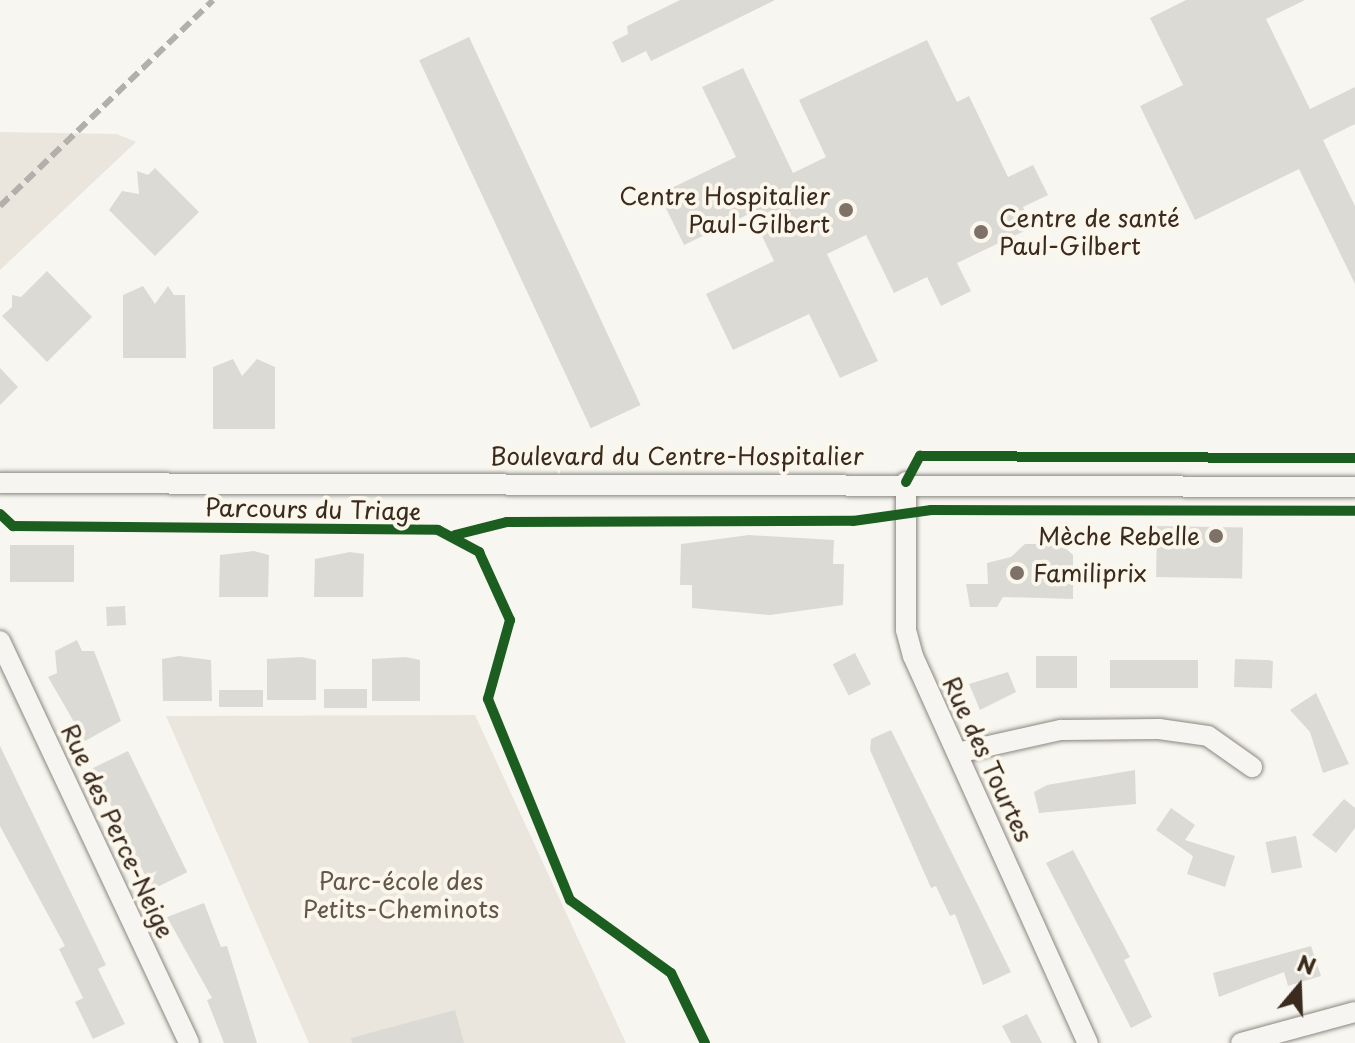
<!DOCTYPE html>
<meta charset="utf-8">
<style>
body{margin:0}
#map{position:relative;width:1355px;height:1043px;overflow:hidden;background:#f8f6f0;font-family:"Playpen Sans",sans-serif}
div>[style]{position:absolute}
.green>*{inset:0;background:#eae6dd}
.building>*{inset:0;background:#dcdad5;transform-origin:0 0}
.roads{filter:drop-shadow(0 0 2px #8b8781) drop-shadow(0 0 2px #8b8781)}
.minor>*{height:20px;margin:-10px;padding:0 10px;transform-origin:10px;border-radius:10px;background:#f6f5f1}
.rail>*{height:6px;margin-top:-3px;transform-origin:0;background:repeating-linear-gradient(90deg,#b3b0ac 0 12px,transparent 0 18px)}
.cycleway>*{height:10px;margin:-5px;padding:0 5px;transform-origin:5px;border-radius:5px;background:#1b5e20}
.dots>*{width:22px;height:22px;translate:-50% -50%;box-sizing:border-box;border:4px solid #fbf7ec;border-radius:50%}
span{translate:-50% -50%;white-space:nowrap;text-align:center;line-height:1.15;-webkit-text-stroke:8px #fbf7ec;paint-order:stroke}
.poi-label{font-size:24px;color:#3b2a1e}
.right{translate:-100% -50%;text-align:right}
.left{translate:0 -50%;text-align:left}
.street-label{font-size:24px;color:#3b2a1e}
.park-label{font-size:24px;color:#64564a}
.north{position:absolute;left:1259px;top:947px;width:80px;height:80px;-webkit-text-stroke:6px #fbf7ec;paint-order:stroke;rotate:19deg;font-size:22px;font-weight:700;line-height:32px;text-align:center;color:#3b2a1e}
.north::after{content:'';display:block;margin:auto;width:28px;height:36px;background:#3b2a1e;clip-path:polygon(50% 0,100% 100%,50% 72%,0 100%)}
</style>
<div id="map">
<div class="green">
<div style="clip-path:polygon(0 132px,117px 134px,136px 142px,0 270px)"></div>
<div style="clip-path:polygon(475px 715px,626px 1043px,309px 1043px,166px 716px)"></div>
</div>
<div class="building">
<div style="clip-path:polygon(680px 0,775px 0,651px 61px,646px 51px,622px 63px,612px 42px,628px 34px,627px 26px)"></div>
<div style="clip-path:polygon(1186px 0,1305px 0,1266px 19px,1310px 109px,1355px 87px,1355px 124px,1323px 140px,1355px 206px,1355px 284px,1299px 169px,1195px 220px,1140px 106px,1183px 85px,1150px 18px)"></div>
<div style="left:469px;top:37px;width:406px;height:55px;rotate:65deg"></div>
<div style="clip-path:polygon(927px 40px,957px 102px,969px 96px,1008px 177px,1033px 165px,1048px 195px,1023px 207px,1033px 227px,957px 263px,971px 291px,941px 306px,927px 277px,894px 293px,866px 235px,827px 254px,878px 361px,840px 378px,809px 314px,733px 350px,706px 294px,774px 261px,751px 213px,684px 245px,659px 194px,736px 157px,702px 87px,743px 68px,793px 173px,826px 157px,799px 100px)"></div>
<div style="clip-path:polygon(155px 168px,199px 212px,155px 256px,109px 210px,122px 191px,139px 194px,137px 171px,148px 175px)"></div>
<div style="clip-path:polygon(47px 271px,92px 317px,47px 362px,2px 316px,12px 307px,12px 295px,21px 297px)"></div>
<div style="clip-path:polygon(143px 286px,155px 304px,168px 286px,174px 295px,185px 295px,186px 358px,123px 358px,123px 295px)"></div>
<div style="clip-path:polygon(233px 359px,242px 376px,257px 359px,275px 367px,275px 429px,213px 429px,213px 367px)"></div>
<div style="clip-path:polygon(0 368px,18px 387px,0 405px)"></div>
<div style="left:1157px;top:526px;width:86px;height:51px;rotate:1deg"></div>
<div style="clip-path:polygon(749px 535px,834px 540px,833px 564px,844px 564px,843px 605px,770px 615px,692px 608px,692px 585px,680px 585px,681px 544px)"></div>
<div style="clip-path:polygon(1025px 544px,1061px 544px,1073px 555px,1073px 599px,1003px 597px,997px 607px,970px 607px,966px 584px,988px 584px,987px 563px,1011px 557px)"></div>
<div style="left:10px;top:545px;width:64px;height:37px"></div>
<div style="clip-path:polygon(254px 551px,269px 555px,268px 597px,219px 597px,220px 555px)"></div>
<div style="clip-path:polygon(350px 552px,364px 554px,363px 597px,314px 597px,315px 559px)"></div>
<div style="left:125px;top:606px;width:19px;height:19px;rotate:87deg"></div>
<div style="clip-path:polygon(77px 640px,82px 651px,94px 651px,121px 721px,85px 741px,48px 677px,57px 673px,55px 651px)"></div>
<div style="left:855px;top:653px;width:35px;height:25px;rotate:63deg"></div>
<div style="clip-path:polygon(179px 656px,211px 660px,212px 701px,163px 701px,162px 659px)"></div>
<div style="left:1036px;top:656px;width:41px;height:32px"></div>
<div style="clip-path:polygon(302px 657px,316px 660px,316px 700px,267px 700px,267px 659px)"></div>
<div style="clip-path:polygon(406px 657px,420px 660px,420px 701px,372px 701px,372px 659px)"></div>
<div style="left:1235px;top:659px;width:38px;height:28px;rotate:2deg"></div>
<div style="left:1198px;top:660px;width:28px;height:88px;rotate:90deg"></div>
<div style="clip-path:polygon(1008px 672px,1016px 692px,980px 710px,969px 684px)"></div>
<div style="left:324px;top:689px;width:43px;height:19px"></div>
<div style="left:219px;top:690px;width:44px;height:17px"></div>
<div style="clip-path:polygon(1316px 693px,1349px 764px,1323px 773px,1310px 732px,1290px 710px)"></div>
<div style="clip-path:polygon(891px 730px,1011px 972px,983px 985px,955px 914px,950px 916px,936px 886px,931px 888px,870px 750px,871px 739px)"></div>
<div style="clip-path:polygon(0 746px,106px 965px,98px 969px,125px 1024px,93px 1039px,75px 1002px,83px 998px,59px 949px,65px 946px,0 826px)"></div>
<div style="left:128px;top:751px;width:135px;height:39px;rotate:64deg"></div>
<div style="clip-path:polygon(1135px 770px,1136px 804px,1039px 813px,1034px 792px,1047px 785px)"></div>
<div style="clip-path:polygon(1344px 799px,1355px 808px,1355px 828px,1336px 853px,1312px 835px)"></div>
<div style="clip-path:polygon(1171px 808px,1195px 825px,1185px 840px,1235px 856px,1225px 887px,1187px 874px,1193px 856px,1156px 830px)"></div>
<div style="left:1296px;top:836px;width:32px;height:31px;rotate:79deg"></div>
<div style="clip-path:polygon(1073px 850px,1130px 957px,1124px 960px,1152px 1017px,1131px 1028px,1046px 863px)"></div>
<div style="clip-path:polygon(204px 903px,221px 947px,227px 946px,257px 1043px,224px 1043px,207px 1000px,212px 998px,167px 917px)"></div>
<div style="clip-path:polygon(1311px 946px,1321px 976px,1288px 986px,1284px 972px,1219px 997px,1213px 973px)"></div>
<div style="clip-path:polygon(455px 1010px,464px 1043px,352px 1043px,351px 1038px)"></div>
<div style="clip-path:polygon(1027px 1014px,1042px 1043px,1011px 1043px,1002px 1026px)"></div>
</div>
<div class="roads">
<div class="minor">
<div style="left:906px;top:482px;width:148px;rotate:90deg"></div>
<div style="left:906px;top:630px;width:27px;rotate:75deg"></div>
<div style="left:913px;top:656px;width:425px;rotate:65.7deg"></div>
<div style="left:0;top:483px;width:1355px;rotate:0.17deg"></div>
<div style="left:0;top:641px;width:444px;rotate:64.8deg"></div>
<div style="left:957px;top:753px;width:107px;rotate:-12.5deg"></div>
<div style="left:1061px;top:730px;width:98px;rotate:-0.6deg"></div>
<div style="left:1159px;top:729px;width:49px;rotate:8.1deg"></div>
<div style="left:1208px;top:736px;width:54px;rotate:35.2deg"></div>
<div style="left:1241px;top:1043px;width:118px;rotate:-15.2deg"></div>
</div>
</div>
<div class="rail">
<div style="left:0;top:206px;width:296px;rotate:-44deg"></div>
</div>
<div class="cycleway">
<div style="left:906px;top:482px;width:30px;rotate:-62deg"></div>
<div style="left:920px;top:456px;width:435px;rotate:0.3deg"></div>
<div style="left:0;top:514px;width:18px;rotate:43deg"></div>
<div style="left:13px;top:526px;width:425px;rotate:0.5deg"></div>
<div style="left:438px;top:530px;width:47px;rotate:28.2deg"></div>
<div style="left:479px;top:552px;width:75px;rotate:65.5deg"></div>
<div style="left:510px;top:620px;width:82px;rotate:105.6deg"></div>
<div style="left:488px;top:699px;width:217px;rotate:67.8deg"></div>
<div style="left:570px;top:900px;width:125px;rotate:35.9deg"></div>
<div style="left:671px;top:973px;width:78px;rotate:64.1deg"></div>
<div style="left:455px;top:535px;width:54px;rotate:-14deg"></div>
<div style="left:507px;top:522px;width:346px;rotate:-0.2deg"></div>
<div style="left:853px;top:521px;width:79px;rotate:-8deg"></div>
<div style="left:931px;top:510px;width:424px;rotate:0.1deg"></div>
</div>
<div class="dots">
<div style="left:846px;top:210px;background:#7d7168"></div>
<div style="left:981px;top:232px;background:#7d7168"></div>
<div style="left:1216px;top:536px;background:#7d7168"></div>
<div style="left:1017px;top:573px;background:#7d7168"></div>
</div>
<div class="poi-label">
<span class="right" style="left:830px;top:210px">Centre Hospitalier<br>Paul-Gilbert</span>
<span class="left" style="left:999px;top:232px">Centre de santé<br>Paul-Gilbert</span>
<span class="right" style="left:1200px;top:536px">Mèche Rebelle</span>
<span class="left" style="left:1033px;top:573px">Familiprix</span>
</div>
<div class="street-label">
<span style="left:677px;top:456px">Boulevard du Centre-Hospitalier</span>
<span style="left:313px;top:509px;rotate:1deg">Parcours du Triage</span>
<span style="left:988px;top:759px;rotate:65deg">Rue des Tourtes</span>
<span style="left:118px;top:831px;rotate:65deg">Rue des Perce-Neige</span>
</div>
<div class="park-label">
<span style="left:401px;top:895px">Parc-école des<br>Petits-Cheminots</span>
</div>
<div class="north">N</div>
</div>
